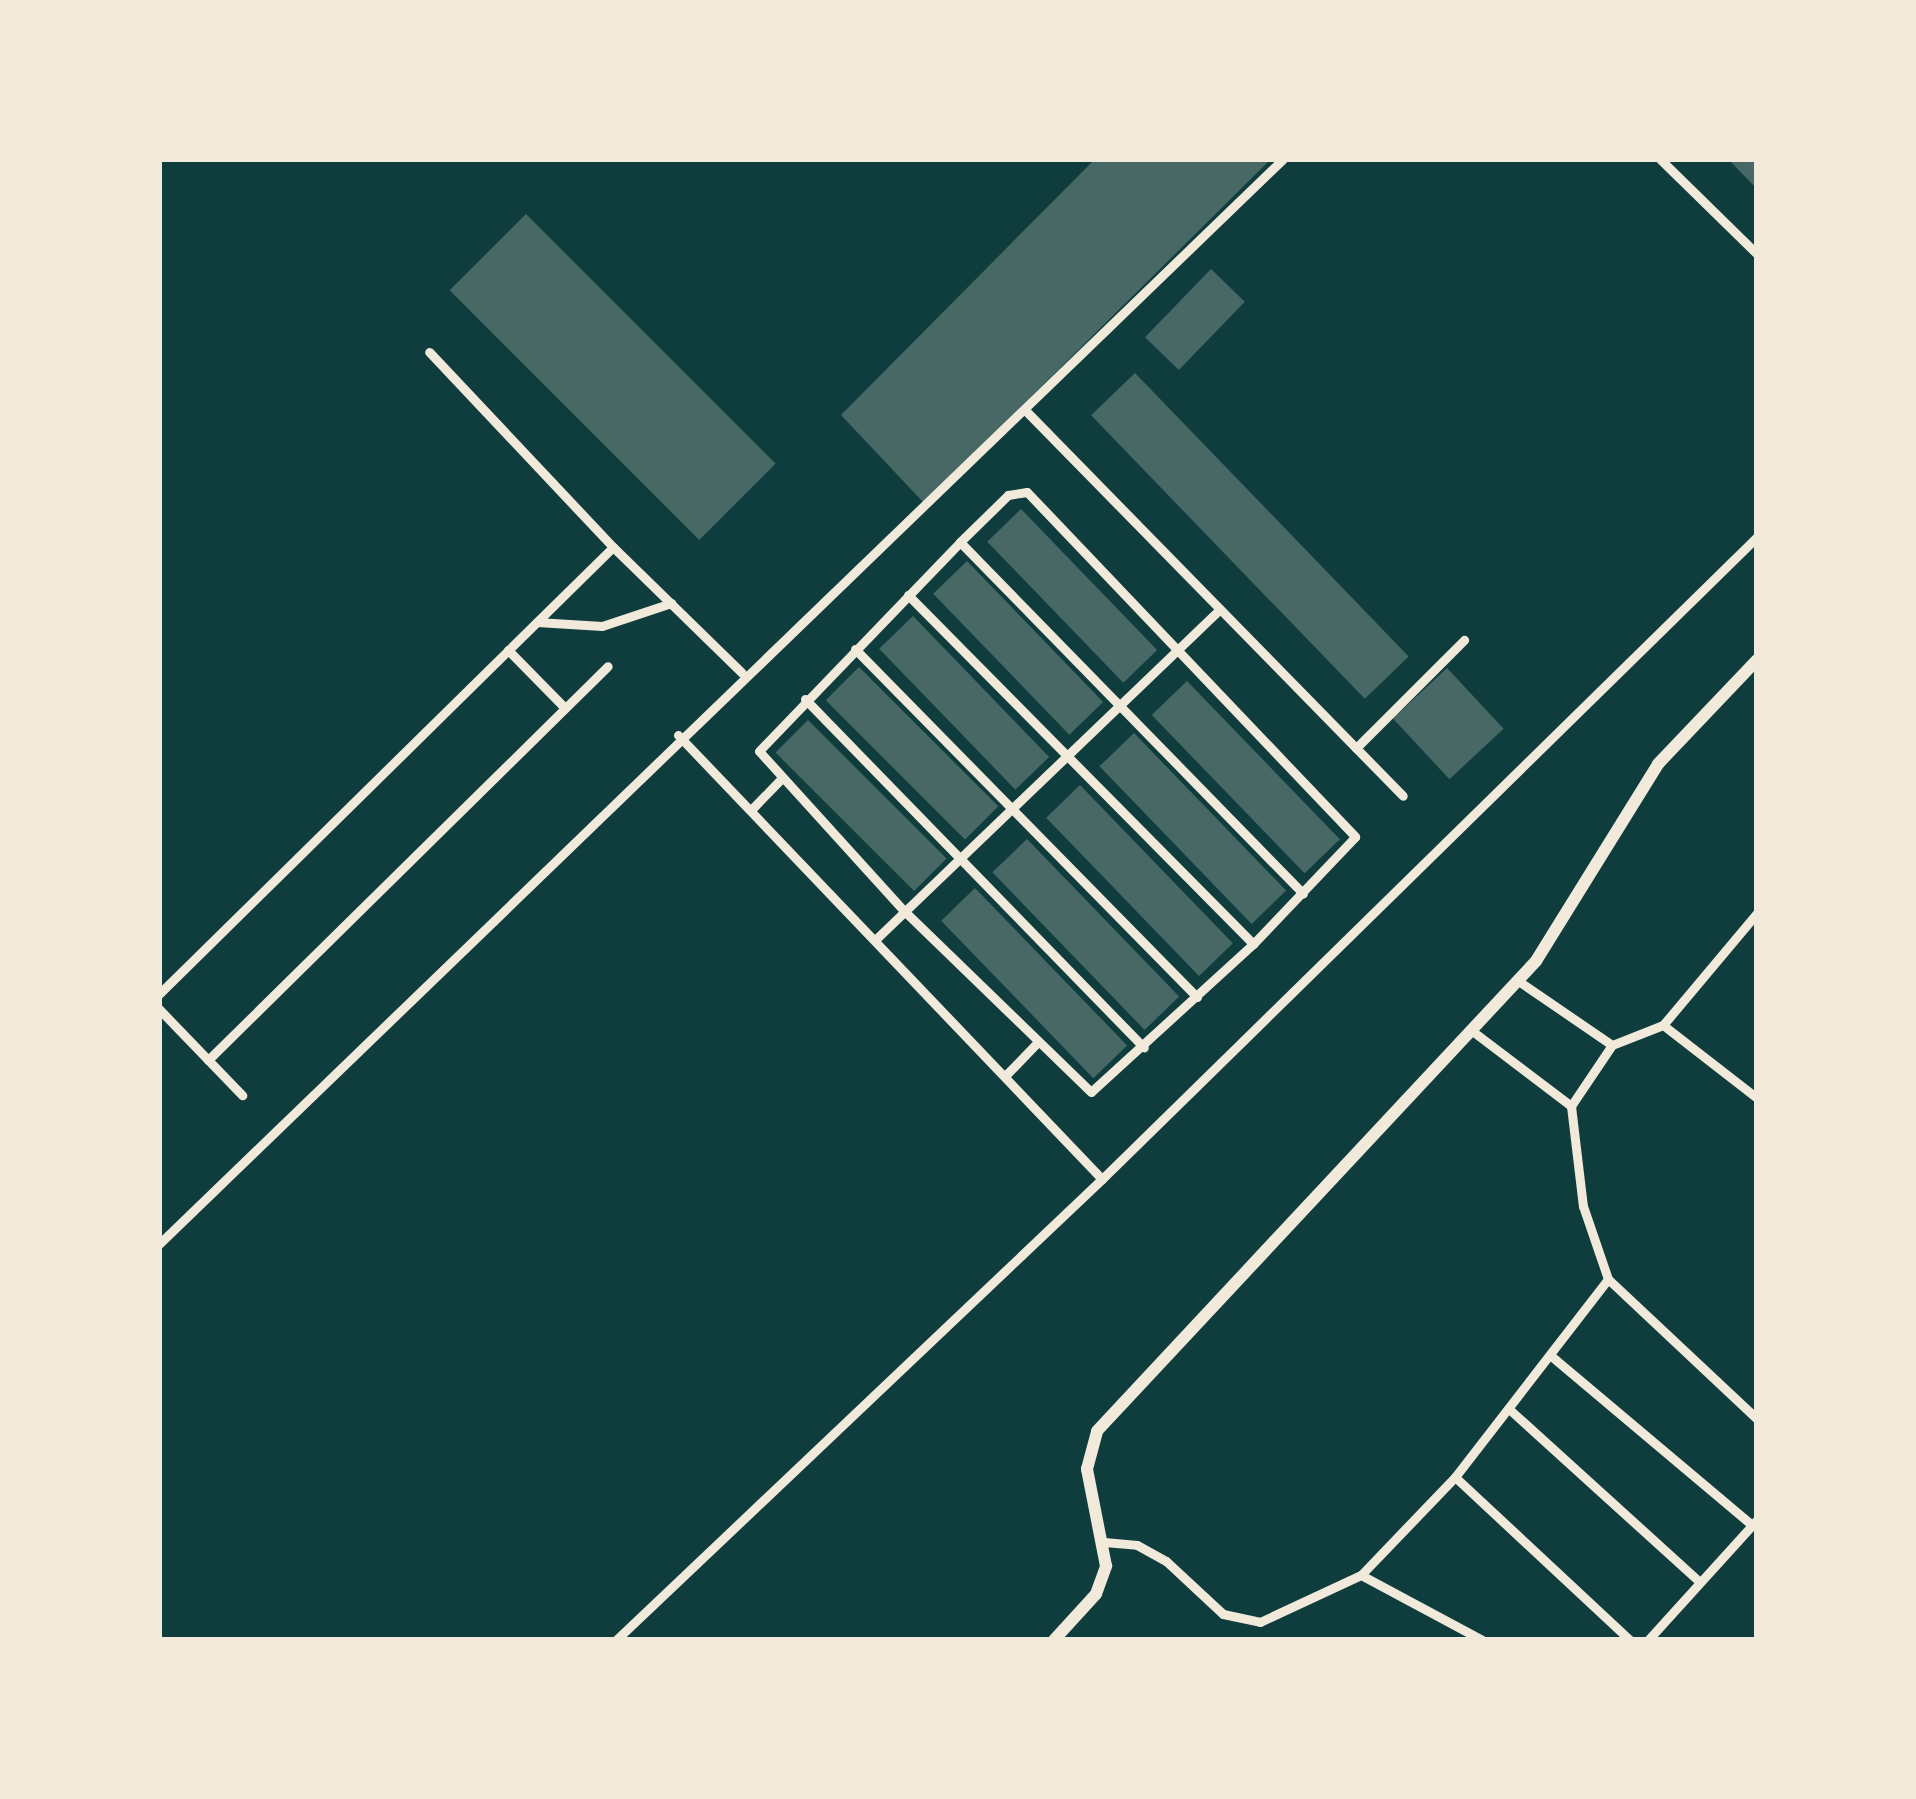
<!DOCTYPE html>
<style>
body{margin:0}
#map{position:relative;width:1916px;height:1799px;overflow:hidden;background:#0f3d3e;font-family:Helvetica,sans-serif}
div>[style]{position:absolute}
.building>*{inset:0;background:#486865;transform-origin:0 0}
.service>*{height:9px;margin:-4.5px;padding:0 4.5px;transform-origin:4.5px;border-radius:4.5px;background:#f1e9da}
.minor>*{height:12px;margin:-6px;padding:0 6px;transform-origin:6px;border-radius:6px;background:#f1e9da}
span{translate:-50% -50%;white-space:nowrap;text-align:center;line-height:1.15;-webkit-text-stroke:10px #f1e9da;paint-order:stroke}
.frame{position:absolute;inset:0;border:162px solid #f1e9da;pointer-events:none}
</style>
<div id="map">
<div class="building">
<div style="clip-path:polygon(1095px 159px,1271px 159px,924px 503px,841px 415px)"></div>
<div style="clip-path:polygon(1728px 159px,1757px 159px,1757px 189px)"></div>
<div style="left:526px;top:214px;width:353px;height:108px;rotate:45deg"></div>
<div style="left:1211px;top:269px;width:47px;height:95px;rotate:44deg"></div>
<div style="left:1135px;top:373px;width:394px;height:61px;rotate:46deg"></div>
<div style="left:1021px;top:509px;width:196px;height:47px;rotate:46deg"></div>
<div style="left:967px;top:561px;width:196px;height:47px;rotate:46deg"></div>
<div style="left:913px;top:616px;width:196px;height:47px;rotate:46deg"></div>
<div style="left:859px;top:667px;width:197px;height:47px;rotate:45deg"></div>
<div style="left:1447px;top:668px;width:83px;height:74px;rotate:47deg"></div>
<div style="left:1187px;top:681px;width:220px;height:49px;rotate:46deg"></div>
<div style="left:808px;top:720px;width:196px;height:46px;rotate:45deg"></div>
<div style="left:1134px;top:733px;width:219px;height:48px;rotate:46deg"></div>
<div style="left:1080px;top:785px;width:220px;height:47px;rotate:46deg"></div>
<div style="left:1027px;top:839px;width:219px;height:48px;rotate:46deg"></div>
<div style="left:975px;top:888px;width:219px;height:47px;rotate:46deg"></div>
</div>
<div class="service">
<div style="left:1660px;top:159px;width:136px;rotate:44.4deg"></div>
<div style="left:1027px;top:412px;width:537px;rotate:45.6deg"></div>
<div style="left:1027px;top:492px;width:476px;rotate:46.4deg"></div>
<div style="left:1355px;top:837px;width:148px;rotate:133.6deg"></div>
<div style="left:1253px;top:944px;width:219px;rotate:137.6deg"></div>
<div style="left:1091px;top:1092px;width:259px;rotate:-135.9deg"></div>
<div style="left:905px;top:912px;width:217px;rotate:-132.2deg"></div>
<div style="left:759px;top:751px;width:290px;rotate:-46.1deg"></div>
<div style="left:960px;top:542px;width:67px;rotate:-44.4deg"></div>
<div style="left:1008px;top:495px;width:19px;rotate:-9deg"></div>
<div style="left:960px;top:542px;width:491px;rotate:45.7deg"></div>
<div style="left:613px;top:547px;width:180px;rotate:44.3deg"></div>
<div style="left:908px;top:595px;width:491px;rotate:45.3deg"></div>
<div style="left:537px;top:622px;width:65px;rotate:3.5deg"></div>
<div style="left:602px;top:626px;width:73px;rotate:-18.4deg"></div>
<div style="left:855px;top:649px;width:488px;rotate:45.5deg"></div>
<div style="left:508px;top:650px;width:81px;rotate:45.5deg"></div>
<div style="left:805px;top:699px;width:486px;rotate:45.8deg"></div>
<div style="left:678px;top:735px;width:614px;rotate:46.32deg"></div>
<div style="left:1356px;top:748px;width:153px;rotate:-45deg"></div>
<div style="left:751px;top:810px;width:42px;rotate:-46deg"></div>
<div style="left:875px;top:940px;width:477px;rotate:-43.8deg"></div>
<div style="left:1517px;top:980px;width:115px;rotate:34.4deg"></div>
<div style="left:159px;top:994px;width:637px;rotate:-44.55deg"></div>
<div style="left:613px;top:547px;width:268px;rotate:-133.3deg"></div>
<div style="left:159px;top:1009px;width:120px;rotate:46deg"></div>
<div style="left:1663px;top:1025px;width:146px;rotate:-50deg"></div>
<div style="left:1471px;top:1030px;width:126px;rotate:37.2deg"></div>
<div style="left:208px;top:1060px;width:561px;rotate:-44.57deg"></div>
<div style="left:1005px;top:1076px;width:45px;rotate:-45.9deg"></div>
<div style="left:1757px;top:1098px;width:119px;rotate:-142.2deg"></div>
<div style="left:1663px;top:1025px;width:55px;rotate:158.6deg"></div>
<div style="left:1612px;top:1045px;width:73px;rotate:123.9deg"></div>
<div style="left:1571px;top:1106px;width:101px;rotate:83.2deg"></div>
<div style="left:1583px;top:1206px;width:77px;rotate:71.1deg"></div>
<div style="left:1608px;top:1279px;width:204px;rotate:43.2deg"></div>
<div style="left:159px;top:1244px;width:1562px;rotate:-43.99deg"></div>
<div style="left:1550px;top:1355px;width:264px;rotate:40.1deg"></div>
<div style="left:1509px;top:1409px;width:256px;rotate:42.2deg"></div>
<div style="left:1455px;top:1477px;width:239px;rotate:43deg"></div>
<div style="left:1104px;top:1542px;width:33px;rotate:5deg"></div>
<div style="left:1137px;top:1545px;width:33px;rotate:29deg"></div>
<div style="left:1166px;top:1561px;width:78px;rotate:42.9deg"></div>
<div style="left:1223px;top:1614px;width:38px;rotate:12deg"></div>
<div style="left:1260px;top:1622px;width:111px;rotate:-25deg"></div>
<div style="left:1361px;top:1575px;width:137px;rotate:28.2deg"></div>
<div style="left:1361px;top:1575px;width:136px;rotate:-46.2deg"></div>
<div style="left:1455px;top:1477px;width:250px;rotate:-52.3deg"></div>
<div style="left:616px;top:1640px;width:670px;rotate:-43.49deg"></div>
<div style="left:1102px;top:1179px;width:917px;rotate:-44.43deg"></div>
<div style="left:1648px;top:1640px;width:162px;rotate:-47.8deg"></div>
</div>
<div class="minor">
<div style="left:1054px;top:1640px;width:62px;rotate:-47.6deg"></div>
<div style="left:1096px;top:1594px;width:30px;rotate:-70deg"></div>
<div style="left:1106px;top:1566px;width:99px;rotate:-101.1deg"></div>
<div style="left:1087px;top:1469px;width:39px;rotate:-75deg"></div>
<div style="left:1097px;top:1431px;width:643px;rotate:-46.95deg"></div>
<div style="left:1536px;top:961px;width:232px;rotate:-58.2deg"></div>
<div style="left:1658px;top:764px;width:144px;rotate:-46.4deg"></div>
</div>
<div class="frame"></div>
</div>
